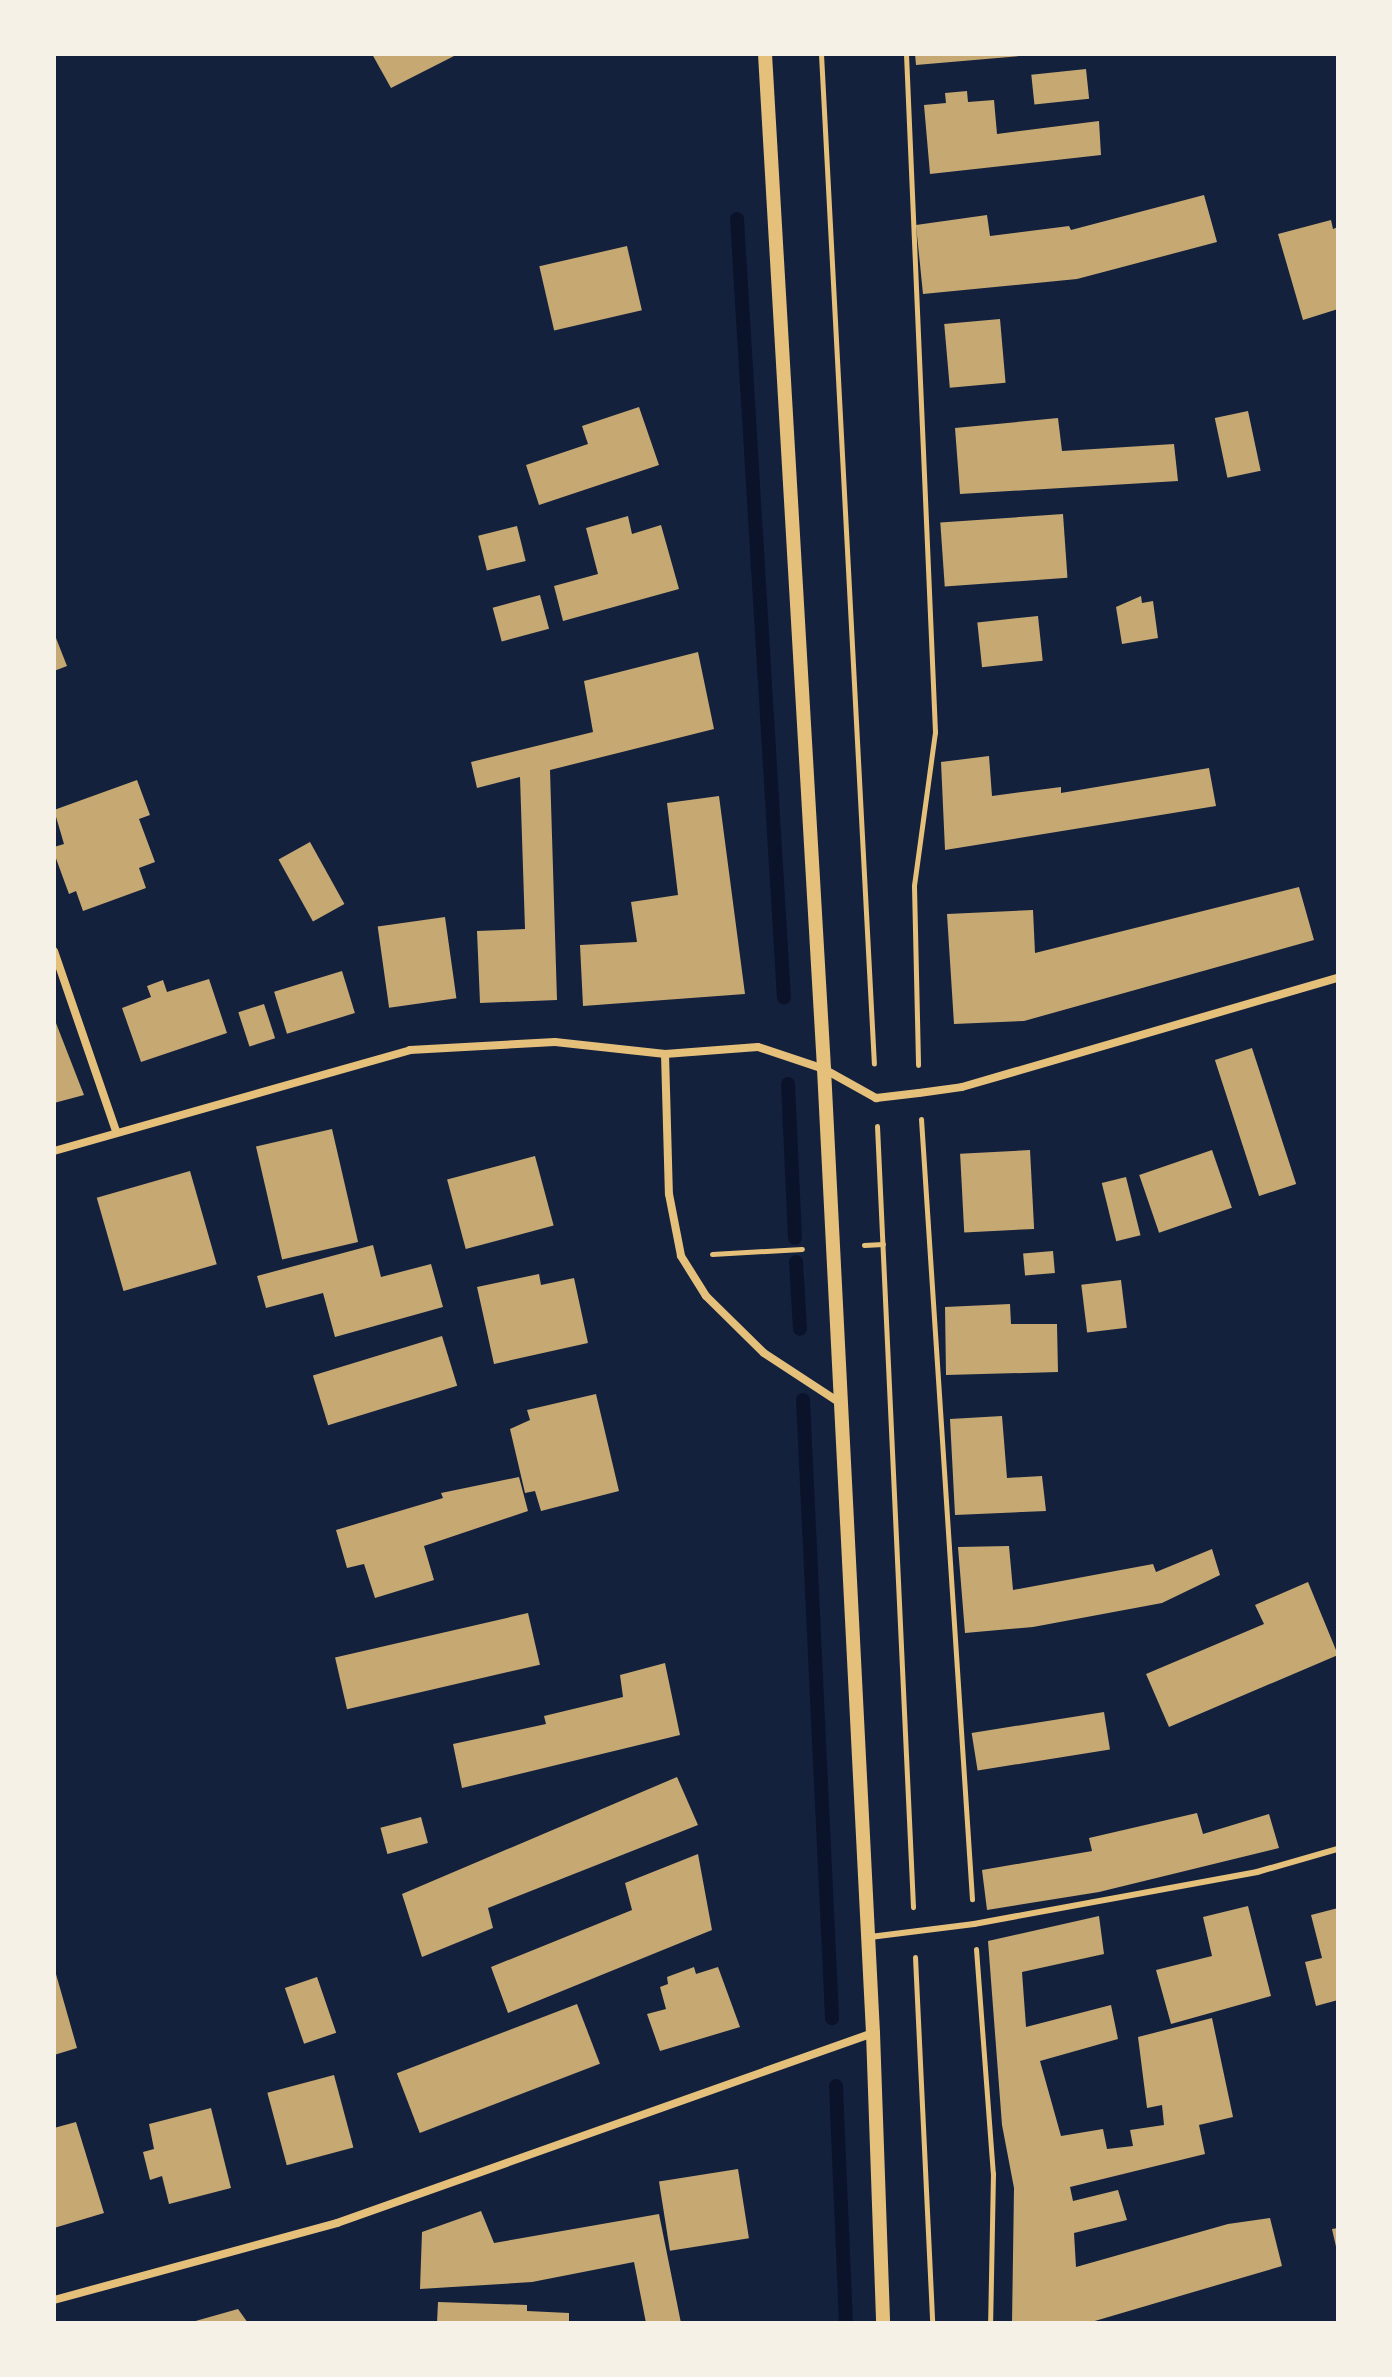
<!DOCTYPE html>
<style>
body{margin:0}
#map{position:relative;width:1392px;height:2377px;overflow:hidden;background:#14213d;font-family:"Open Sans",sans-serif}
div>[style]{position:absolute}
.stream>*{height:14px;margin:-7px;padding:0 7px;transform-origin:7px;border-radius:7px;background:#0b132b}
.building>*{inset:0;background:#c6a872;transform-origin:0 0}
.path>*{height:5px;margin:-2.5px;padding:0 2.5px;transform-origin:2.5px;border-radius:2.5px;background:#e5c07b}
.service>*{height:6px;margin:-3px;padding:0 3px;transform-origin:3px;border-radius:3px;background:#e5c07b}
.minor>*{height:8px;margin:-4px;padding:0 4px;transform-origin:4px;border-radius:4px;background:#e5c07b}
.tertiary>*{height:14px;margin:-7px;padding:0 7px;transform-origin:7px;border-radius:7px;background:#e5c07b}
span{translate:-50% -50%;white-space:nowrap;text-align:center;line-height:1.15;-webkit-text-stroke:6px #f6f1e7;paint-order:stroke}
.frame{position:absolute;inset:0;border:56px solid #f6f1e7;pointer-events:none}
</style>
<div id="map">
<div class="stream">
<div style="left:737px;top:219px;width:780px;rotate:86.55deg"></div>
<div style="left:788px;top:1084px;width:154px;rotate:87.4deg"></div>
<div style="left:796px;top:1262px;width:67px;rotate:86.6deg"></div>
<div style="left:803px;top:1400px;width:619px;rotate:87.31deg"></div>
<div style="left:836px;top:2086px;width:237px;rotate:87.6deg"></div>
</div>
<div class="building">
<div style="clip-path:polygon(372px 54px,458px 54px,391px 88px)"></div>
<div style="clip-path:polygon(915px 54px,1020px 54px,1020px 56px,916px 65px)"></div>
<div style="left:1086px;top:69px;width:30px;height:55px;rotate:84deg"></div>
<div style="clip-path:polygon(967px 91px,968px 102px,994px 100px,997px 134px,1099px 121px,1101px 155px,930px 174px,924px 105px,946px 103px,945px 93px)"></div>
<div style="clip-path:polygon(1204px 195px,1217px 242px,1077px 279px,923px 294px,916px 225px,987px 215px,990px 236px,1069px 226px,1071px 230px)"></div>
<div style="clip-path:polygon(1331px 220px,1333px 229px,1338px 227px,1338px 309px,1303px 320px,1278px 234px)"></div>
<div style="left:627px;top:246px;width:66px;height:90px;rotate:77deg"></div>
<div style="left:1000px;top:319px;width:64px;height:56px;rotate:85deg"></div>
<div style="clip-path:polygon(639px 407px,659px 465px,539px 505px,526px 465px,588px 444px,582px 426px)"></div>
<div style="left:1248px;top:411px;width:61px;height:34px;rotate:78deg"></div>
<div style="clip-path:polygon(1058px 418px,1062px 451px,1174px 444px,1178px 481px,960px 494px,955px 428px)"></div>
<div style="left:1063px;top:514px;width:64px;height:123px;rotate:86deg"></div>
<div style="clip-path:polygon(628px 516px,632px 534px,661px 525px,679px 589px,563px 621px,554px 586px,598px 574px,586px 528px)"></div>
<div style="left:517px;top:526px;width:36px;height:40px;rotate:76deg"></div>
<div style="left:540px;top:595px;width:35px;height:49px;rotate:75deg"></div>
<div style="clip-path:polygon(1141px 596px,1142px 603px,1153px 601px,1158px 638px,1122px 644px,1116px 607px)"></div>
<div style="left:1038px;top:616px;width:45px;height:61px;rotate:84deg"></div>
<div style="clip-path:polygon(54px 633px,67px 666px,54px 671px)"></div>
<div style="clip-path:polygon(698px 652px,714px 729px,550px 770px,557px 1000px,480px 1003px,477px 931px,525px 929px,520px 777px,477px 788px,471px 762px,593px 732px,584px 681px)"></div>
<div style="clip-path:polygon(989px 756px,992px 796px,1061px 787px,1061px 793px,1209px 768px,1216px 806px,945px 850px,941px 762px)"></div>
<div style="clip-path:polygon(137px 780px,150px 815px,139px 819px,155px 862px,139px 868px,146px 888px,83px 911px,76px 891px,69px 894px,54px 853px,54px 847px,64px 844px,54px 810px)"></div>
<div style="clip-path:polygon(719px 796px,745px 994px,583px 1006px,580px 945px,637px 942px,631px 902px,678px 895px,667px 803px)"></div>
<div style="left:310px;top:842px;width:71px;height:36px;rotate:61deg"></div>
<div style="clip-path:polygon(1299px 887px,1314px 940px,1024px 1021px,954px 1024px,947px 914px,1033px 910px,1035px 953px)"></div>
<div style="left:445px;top:917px;width:82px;height:68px;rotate:82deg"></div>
<div style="left:342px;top:971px;width:44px;height:71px;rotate:73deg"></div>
<div style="clip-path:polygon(209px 979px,227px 1033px,141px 1062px,122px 1008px,151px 997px,147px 986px,163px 980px,167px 992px)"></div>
<div style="left:264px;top:1004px;width:36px;height:27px;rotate:72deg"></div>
<div style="clip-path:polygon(54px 1018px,84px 1095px,54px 1103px)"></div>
<div style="left:1252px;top:1048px;width:143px;height:39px;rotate:72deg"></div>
<div style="left:332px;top:1129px;width:116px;height:78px;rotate:77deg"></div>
<div style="left:1030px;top:1150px;width:79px;height:70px;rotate:87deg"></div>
<div style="left:1212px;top:1150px;width:61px;height:77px;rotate:71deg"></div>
<div style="left:535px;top:1156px;width:72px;height:91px;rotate:75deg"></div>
<div style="left:190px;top:1171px;width:97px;height:97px;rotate:74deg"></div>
<div style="left:1126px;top:1177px;width:60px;height:25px;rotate:76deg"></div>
<div style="clip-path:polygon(373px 1245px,381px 1277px,431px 1264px,443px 1307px,335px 1337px,323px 1293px,266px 1308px,257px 1276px)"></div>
<div style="left:1053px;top:1251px;width:22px;height:30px;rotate:85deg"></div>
<div style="clip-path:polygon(539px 1274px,541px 1285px,574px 1278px,588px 1343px,494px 1364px,477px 1287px)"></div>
<div style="left:1121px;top:1280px;width:48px;height:40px;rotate:83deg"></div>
<div style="clip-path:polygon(1010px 1304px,1011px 1324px,1057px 1324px,1058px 1372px,946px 1375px,945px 1307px)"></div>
<div style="left:442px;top:1336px;width:52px;height:135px;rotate:73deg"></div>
<div style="clip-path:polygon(596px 1394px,619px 1491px,541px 1511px,535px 1491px,525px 1493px,510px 1429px,530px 1420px,527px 1410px)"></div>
<div style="clip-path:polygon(1002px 1416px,1007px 1478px,1042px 1476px,1046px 1511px,955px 1515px,950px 1419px)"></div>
<div style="clip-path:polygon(519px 1477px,528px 1511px,424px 1546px,434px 1580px,375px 1598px,364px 1564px,347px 1568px,336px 1530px,443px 1498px,441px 1493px)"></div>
<div style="clip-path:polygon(1009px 1546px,1013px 1590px,1153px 1564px,1156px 1572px,1212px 1549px,1220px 1575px,1162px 1603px,1033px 1627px,965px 1633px,958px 1547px)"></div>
<div style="clip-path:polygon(1308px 1582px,1338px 1655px,1169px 1727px,1146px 1674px,1264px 1624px,1255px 1605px)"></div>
<div style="left:528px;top:1613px;width:53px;height:198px;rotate:77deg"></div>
<div style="clip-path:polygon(665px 1663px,680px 1735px,462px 1788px,453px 1744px,546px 1724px,544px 1716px,623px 1697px,620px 1675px)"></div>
<div style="left:1104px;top:1712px;width:38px;height:134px;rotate:81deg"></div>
<div style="clip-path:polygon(677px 1777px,698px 1825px,488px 1908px,493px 1928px,422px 1957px,402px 1894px)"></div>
<div style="clip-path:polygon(1197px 1813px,1203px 1834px,1269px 1814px,1279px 1848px,1099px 1892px,987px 1910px,982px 1870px,1092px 1851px,1089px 1838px)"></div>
<div style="left:421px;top:1817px;width:27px;height:42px;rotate:75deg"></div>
<div style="clip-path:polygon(698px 1854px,712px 1930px,508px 2013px,491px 1967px,632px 1910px,625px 1883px)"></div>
<div style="clip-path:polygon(1248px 1906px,1271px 1996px,1171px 2024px,1156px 1970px,1212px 1956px,1203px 1917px)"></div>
<div style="clip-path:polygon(1338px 1908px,1338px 2000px,1316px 2006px,1305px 1962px,1322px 1958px,1311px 1915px)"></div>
<div style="clip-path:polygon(1099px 1916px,1104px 1954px,1022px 1972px,1026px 2027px,1111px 2005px,1118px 2039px,1040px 2061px,1061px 2136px,1103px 2129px,1107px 2149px,1133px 2146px,1130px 2130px,1164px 2125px,1162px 2105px,1147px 2108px,1138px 2037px,1212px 2018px,1233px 2117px,1199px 2125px,1205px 2154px,1070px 2187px,1073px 2201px,1118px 2190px,1127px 2220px,1074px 2233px,1076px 2267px,1228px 2224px,1270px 2218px,1282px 2266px,1088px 2323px,1012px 2323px,1014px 2188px,1002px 2125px,988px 1941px)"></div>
<div style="clip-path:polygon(54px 1967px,77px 2048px,54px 2055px)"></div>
<div style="clip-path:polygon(694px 1967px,696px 1974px,718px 1967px,740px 2027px,660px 2051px,647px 2014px,666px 2009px,660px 1987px,668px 1984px,667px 1977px)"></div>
<div style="left:317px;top:1977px;width:59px;height:34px;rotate:71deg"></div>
<div style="left:577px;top:2004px;width:64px;height:193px;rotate:69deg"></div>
<div style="left:334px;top:2075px;width:75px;height:69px;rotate:75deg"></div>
<div style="clip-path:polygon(211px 2108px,231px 2188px,169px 2204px,162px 2176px,150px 2180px,143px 2152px,154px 2149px,149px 2124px)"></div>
<div style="clip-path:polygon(76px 2122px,104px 2213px,54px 2228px,54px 2128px)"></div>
<div style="left:738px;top:2169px;width:70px;height:80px;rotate:81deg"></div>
<div style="clip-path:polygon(481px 2211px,494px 2243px,659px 2214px,681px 2323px,646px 2323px,634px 2262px,532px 2282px,420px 2289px,422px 2232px)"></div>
<div style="clip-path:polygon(1338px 2228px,1338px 2251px,1337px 2251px,1332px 2229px)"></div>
<div style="clip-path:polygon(438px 2302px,527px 2305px,527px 2311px,569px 2313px,569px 2323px,437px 2323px)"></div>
<div style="clip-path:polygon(238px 2309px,248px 2323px,192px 2323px,192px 2322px)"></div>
</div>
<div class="path">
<div style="left:821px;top:54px;width:1011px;rotate:87deg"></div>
<div style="left:906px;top:54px;width:679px;rotate:87.55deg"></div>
<div style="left:935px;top:732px;width:155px;rotate:97.8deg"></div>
<div style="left:914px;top:886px;width:179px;rotate:88.7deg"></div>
<div style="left:921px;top:1119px;width:782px;rotate:86.26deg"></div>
<div style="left:877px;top:1126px;width:782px;rotate:87.36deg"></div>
<div style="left:864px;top:1245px;width:19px;rotate:-3deg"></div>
<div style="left:712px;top:1254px;width:90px;rotate:-3.2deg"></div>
<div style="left:976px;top:1949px;width:225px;rotate:85.7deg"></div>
<div style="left:993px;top:2173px;width:150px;rotate:91.1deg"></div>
<div style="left:915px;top:1957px;width:366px;rotate:87.3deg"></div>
</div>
<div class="service">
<div style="left:870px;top:1937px;width:105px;rotate:-7.1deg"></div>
<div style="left:974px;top:1924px;width:288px;rotate:-10.4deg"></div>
<div style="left:1257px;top:1872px;width:84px;rotate:-15.9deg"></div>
</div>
<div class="minor">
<div style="left:54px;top:951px;width:190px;rotate:71deg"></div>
<div style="left:665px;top:1054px;width:140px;rotate:88.4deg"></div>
<div style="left:669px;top:1194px;width:63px;rotate:79deg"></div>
<div style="left:681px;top:1256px;width:47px;rotate:58deg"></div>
<div style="left:706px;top:1296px;width:81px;rotate:44.5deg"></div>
<div style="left:764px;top:1353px;width:91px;rotate:33.3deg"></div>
<div style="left:54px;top:1151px;width:370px;rotate:-15.8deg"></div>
<div style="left:410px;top:1050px;width:145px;rotate:-3.2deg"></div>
<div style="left:555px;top:1042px;width:111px;rotate:6.2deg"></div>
<div style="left:665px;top:1054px;width:93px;rotate:-4.3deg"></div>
<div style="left:758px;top:1047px;width:70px;rotate:18.4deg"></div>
<div style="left:824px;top:1069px;width:60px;rotate:29.1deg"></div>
<div style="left:876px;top:1098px;width:43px;rotate:-6.6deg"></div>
<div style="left:919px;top:1093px;width:43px;rotate:-7.9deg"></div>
<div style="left:962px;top:1087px;width:391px;rotate:-16.2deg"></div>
<div style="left:54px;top:2300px;width:293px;rotate:-15.2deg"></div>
<div style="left:337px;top:2223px;width:569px;rotate:-19.52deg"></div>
</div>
<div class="tertiary">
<div style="left:765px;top:54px;width:1017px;rotate:86.67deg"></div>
<div style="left:824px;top:1069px;width:965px;rotate:87.09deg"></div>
<div style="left:873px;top:2033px;width:290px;rotate:88deg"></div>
</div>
<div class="frame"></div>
</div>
